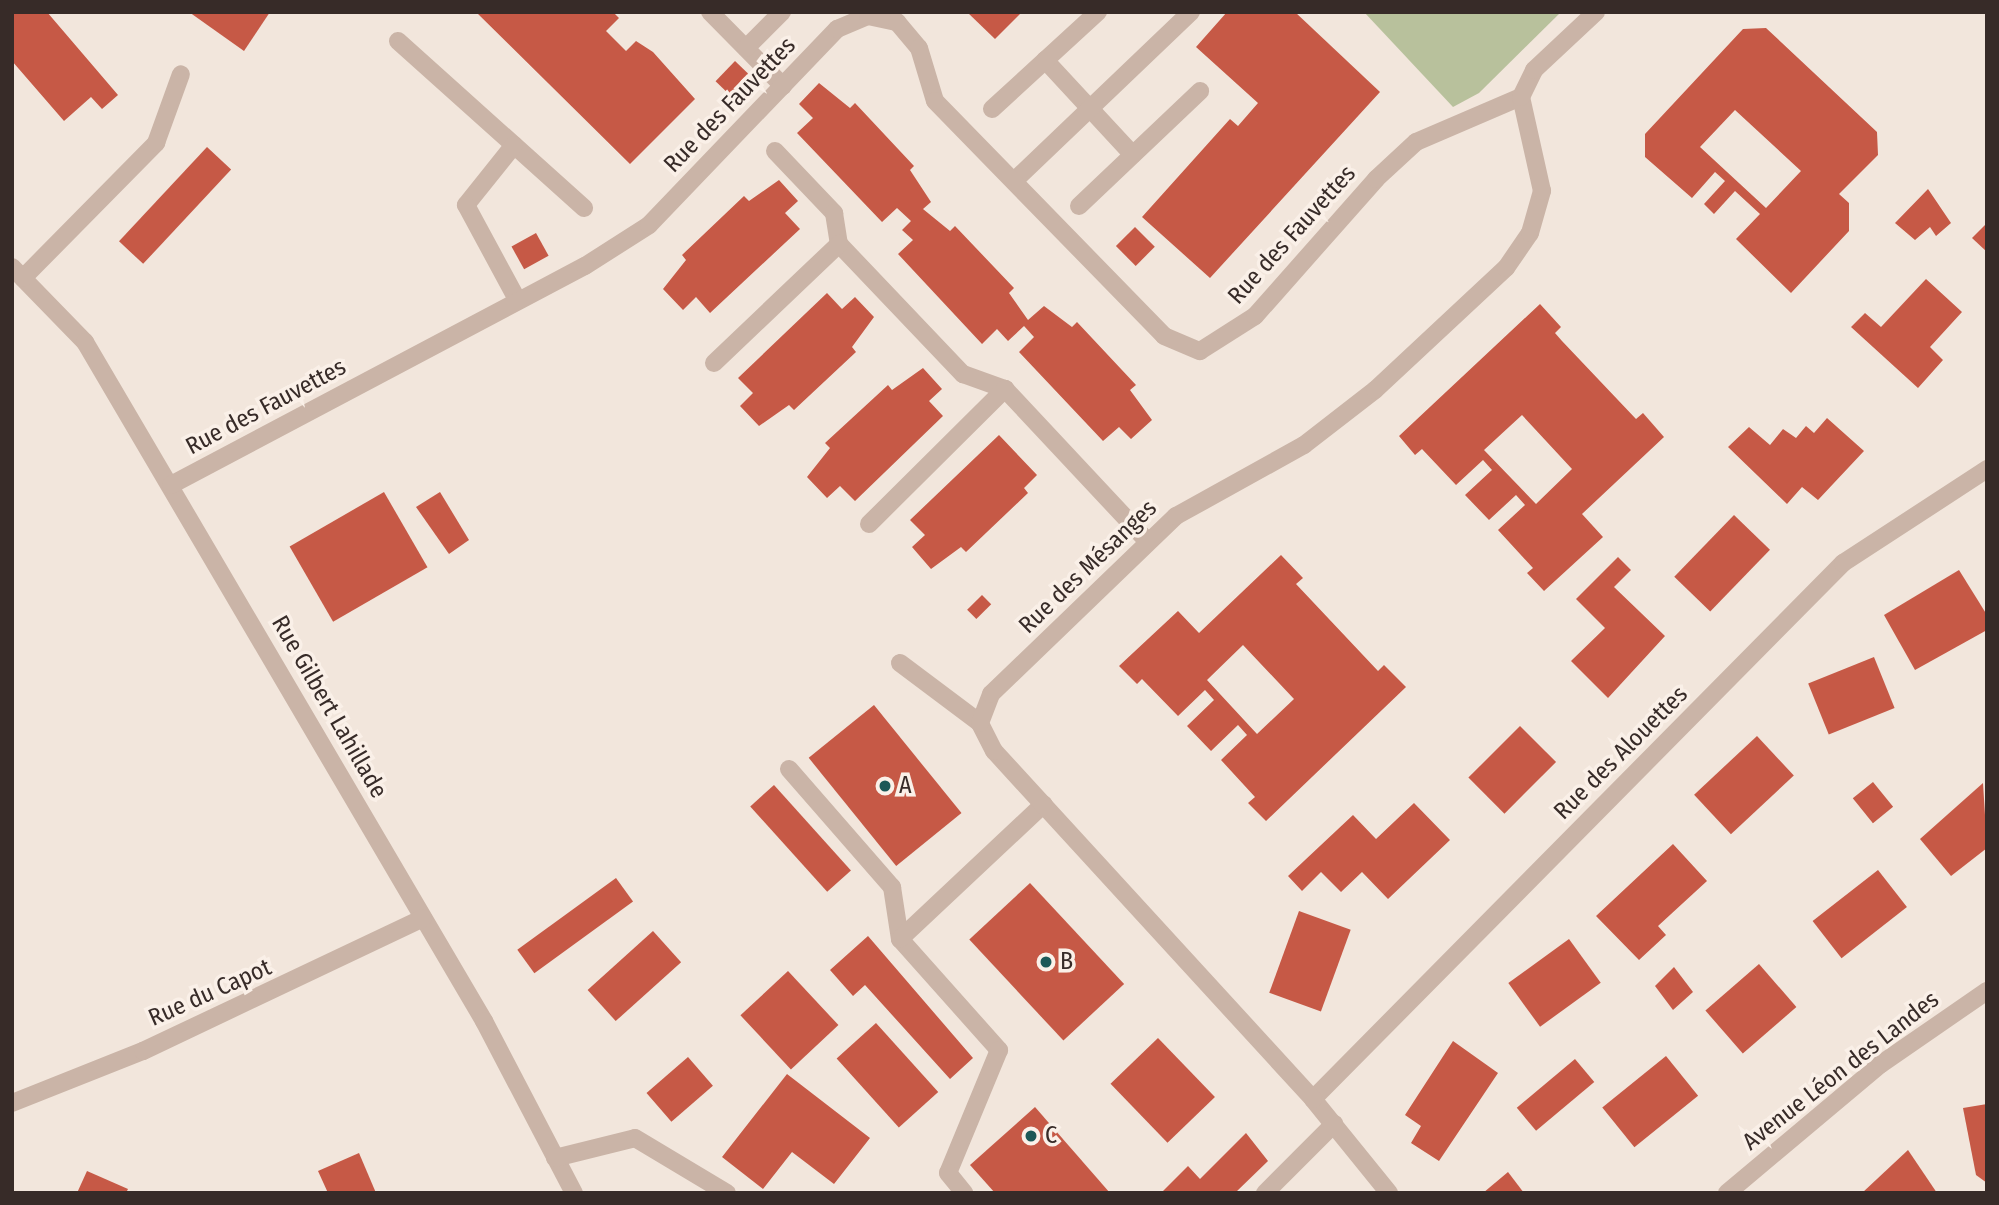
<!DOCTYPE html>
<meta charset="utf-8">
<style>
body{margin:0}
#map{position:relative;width:1999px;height:1205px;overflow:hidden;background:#f2e6dc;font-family:"Fira Sans Condensed",sans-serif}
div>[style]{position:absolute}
.green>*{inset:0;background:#b8c19c}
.building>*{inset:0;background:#c65946;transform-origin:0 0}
.minor>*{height:18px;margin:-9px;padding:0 9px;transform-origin:9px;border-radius:9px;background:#cab4a7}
.dots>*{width:19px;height:19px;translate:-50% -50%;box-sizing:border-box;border:4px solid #faf0e8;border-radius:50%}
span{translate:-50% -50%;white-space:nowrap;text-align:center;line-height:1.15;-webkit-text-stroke:7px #faf0e8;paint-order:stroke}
.street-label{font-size:24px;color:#372b28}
.poi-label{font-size:24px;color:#372b28}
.left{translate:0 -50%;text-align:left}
.frame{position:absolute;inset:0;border:14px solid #372b28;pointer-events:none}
</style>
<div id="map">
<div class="green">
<div style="clip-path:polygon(1364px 12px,1561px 12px,1479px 93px,1453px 107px)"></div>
</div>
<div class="building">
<div style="clip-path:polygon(12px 12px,47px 12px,118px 95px,102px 109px,91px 97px,64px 121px,12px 61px)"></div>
<div style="clip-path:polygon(189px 12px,270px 12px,244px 51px)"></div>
<div style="clip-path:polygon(476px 12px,613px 12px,619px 18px,606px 31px,626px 51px,636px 41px,653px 52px,695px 99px,630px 164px)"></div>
<div style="clip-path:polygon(967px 12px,1022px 12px,995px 39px)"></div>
<div style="clip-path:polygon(1227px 12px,1295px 12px,1380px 92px,1210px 278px,1142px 217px,1230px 119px,1238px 126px,1258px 103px,1196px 47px)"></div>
<div style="clip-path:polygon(evenodd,1766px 28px,1877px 132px,1878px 155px,1839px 194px,1849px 203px,1849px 231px,1791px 293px,1736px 239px,1760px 214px,1735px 191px,1714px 214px,1704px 204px,1725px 181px,1715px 172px,1692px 198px,1645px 157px,1645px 134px,1743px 29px,1766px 28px,1735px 110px,1801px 171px,1766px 208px,1700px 147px,1735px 110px)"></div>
<div style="left:735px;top:61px;width:30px;height:28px;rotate:44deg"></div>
<div style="clip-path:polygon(819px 83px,850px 108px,855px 103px,914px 166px,910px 170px,931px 202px,923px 209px,950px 231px,955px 226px,1014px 288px,1009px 293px,1028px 320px,1044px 306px,1072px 327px,1077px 322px,1136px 385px,1130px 390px,1152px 420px,1131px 439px,1119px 427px,1103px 441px,1019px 352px,1034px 337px,1024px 326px,1008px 341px,997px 329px,982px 344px,898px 254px,913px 240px,902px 230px,911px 221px,897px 208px,882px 222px,797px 133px,813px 118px,799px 104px)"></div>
<div style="left:207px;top:147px;width:33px;height:129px;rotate:43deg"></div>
<div style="clip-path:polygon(779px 180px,798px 201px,785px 213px,800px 229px,710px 313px,696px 297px,683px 310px,663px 289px,686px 260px,682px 255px,744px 196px,749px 201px)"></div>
<div style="clip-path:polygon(1928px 189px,1951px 223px,1936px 236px,1930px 227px,1915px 240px,1895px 223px)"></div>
<div style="clip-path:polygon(1987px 223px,1987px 252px,1972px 238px)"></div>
<div style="left:1135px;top:227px;width:28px;height:27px;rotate:45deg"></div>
<div style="left:536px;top:233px;width:26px;height:28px;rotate:61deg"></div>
<div style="clip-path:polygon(1926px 279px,1962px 312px,1930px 347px,1943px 360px,1918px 388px,1851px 327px,1865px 313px,1881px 327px)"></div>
<div style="clip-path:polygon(827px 293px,842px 309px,855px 297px,874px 317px,852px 347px,856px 352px,794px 410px,789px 405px,759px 426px,740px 406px,753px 393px,738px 378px)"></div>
<div style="clip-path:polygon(evenodd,1540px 304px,1561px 327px,1555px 333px,1562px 341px,1636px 419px,1643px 413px,1664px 437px,1582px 514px,1603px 537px,1544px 591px,1527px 573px,1533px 568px,1498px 530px,1525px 505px,1516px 495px,1489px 520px,1465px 495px,1492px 470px,1483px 460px,1456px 485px,1422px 449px,1415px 455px,1399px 436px,1540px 304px,1522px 415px,1572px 469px,1536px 504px,1484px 450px,1522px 415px)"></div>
<div style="clip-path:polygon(923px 368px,942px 389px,929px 401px,943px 416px,855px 501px,840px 486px,827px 498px,807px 477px,830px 448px,825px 443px,888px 385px,892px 390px)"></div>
<div style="clip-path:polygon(1827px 418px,1864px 451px,1818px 500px,1802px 487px,1787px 504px,1728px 447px,1749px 427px,1770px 445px,1783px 429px,1796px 438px,1806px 426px,1814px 433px)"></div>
<div style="clip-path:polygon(999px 435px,1037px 475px,1024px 488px,1028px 493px,966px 552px,961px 547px,931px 569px,912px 547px,925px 535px,910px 520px)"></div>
<div style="left:384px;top:492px;width:87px;height:109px;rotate:60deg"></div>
<div style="clip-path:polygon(440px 492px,469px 540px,449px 554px,416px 507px)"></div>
<div style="left:1734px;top:515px;width:50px;height:86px;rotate:44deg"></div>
<div style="clip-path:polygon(evenodd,1281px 555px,1303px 578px,1296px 584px,1378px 671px,1384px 665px,1406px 687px,1266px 821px,1248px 803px,1255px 797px,1221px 760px,1247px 735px,1238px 725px,1211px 751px,1187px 726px,1214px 700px,1205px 690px,1178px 716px,1142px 679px,1137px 684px,1119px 666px,1178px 611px,1199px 633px,1281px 555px,1243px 645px,1294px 699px,1257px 734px,1207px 680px,1243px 645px)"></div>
<div style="clip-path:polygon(1618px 557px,1631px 570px,1614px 587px,1665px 636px,1608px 698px,1571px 661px,1605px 628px,1576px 599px)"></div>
<div style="clip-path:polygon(1959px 570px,1987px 615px,1987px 630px,1915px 670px,1884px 615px)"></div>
<div style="left:982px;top:595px;width:13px;height:21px;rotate:45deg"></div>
<div style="left:1874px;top:657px;width:55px;height:71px;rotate:68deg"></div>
<div style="left:874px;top:705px;width:139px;height:84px;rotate:51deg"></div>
<div style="left:1520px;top:726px;width:51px;height:73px;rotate:45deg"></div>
<div style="left:1757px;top:736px;width:54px;height:86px;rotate:47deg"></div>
<div style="left:1873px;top:782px;width:32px;height:26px;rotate:51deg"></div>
<div style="clip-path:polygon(1983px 783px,1987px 848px,1951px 876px,1920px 839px)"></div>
<div style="left:774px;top:785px;width:115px;height:32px;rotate:48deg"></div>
<div style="clip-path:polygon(1414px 803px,1450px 840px,1388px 899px,1362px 872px,1341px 892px,1321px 872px,1302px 891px,1288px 876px,1353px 815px,1376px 839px)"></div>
<div style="clip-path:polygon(1673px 844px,1707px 881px,1658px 926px,1666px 935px,1639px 960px,1596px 916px)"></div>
<div style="left:1878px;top:870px;width:47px;height:83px;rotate:52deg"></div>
<div style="left:616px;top:878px;width:29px;height:122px;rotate:54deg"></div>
<div style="left:1030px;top:883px;width:138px;height:83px;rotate:47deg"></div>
<div style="left:1299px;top:911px;width:55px;height:87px;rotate:20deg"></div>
<div style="left:653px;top:931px;width:42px;height:88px;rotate:48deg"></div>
<div style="clip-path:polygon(868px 936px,973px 1058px,950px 1079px,865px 985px,853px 996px,830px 970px)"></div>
<div style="left:1569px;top:939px;width:54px;height:75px;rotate:54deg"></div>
<div style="left:1759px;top:964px;width:57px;height:71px;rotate:49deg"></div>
<div style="clip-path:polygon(1674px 967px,1693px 992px,1673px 1010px,1655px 986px)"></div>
<div style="left:788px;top:971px;width:74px;height:65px;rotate:47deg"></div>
<div style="left:876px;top:1023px;width:93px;height:53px;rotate:48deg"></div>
<div style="left:1158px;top:1038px;width:82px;height:66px;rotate:46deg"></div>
<div style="clip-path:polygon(1453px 1041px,1498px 1073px,1439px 1161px,1411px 1143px,1421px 1126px,1405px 1115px)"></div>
<div style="left:1666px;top:1056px;width:51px;height:82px;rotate:51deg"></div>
<div style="left:688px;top:1057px;width:38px;height:55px;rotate:49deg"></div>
<div style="left:1575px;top:1059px;width:30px;height:76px;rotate:50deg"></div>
<div style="clip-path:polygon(787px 1074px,870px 1138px,834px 1184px,792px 1152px,763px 1189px,722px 1157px)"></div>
<div style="clip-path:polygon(1987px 1104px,1987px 1183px,1976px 1175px,1963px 1108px)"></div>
<div style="clip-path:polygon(1035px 1107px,1110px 1193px,995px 1193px,970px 1165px)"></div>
<div style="clip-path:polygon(1246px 1133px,1268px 1161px,1235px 1193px,1161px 1193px,1188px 1166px,1200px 1179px)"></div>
<div style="clip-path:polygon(1908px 1150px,1937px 1193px,1862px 1193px)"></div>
<div style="clip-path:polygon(359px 1153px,376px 1193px,328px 1193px,318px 1171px)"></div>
<div style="clip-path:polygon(87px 1171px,128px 1189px,126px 1193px,77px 1193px)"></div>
<div style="clip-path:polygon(1508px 1172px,1524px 1193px,1483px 1193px)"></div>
</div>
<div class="minor">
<div style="left:710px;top:12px;width:104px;rotate:45.4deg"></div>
<div style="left:398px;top:41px;width:250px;rotate:41.9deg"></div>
<div style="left:746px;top:48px;width:51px;rotate:-45deg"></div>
<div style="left:1045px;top:60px;width:129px;rotate:47.2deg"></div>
<div style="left:992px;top:109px;width:144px;rotate:-42.5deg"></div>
<div style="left:514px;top:145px;width:77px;rotate:128.7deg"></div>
<div style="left:466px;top:205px;width:109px;rotate:61.6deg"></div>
<div style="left:775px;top:151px;width:86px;rotate:46.4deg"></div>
<div style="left:834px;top:213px;width:31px;rotate:81deg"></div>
<div style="left:839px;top:244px;width:180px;rotate:46.4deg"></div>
<div style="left:963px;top:374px;width:45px;rotate:19.7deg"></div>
<div style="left:1005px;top:389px;width:209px;rotate:46.9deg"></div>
<div style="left:1014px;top:181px;width:245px;rotate:-43.7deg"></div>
<div style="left:1079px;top:206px;width:167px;rotate:-43.5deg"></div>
<div style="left:12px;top:267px;width:105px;rotate:45.8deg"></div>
<div style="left:85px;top:342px;width:788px;rotate:59.56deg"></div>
<div style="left:484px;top:1021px;width:194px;rotate:62.4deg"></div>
<div style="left:23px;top:278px;width:190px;rotate:-45.4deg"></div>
<div style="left:156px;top:143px;width:73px;rotate:-70.1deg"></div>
<div style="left:714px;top:363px;width:173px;rotate:-43.6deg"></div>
<div style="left:171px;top:485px;width:468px;rotate:-27.9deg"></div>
<div style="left:585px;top:266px;width:76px;rotate:-32.6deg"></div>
<div style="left:649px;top:225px;width:272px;rotate:-46.2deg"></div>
<div style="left:837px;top:29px;width:34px;rotate:-23deg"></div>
<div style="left:868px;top:16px;width:30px;rotate:12deg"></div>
<div style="left:897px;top:22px;width:34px;rotate:50deg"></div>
<div style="left:919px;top:48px;width:55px;rotate:73.2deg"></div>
<div style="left:935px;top:101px;width:328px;rotate:45.7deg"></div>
<div style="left:1164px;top:336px;width:39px;rotate:23deg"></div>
<div style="left:1200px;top:351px;width:65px;rotate:-32.5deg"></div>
<div style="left:1255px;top:316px;width:183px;rotate:-48.5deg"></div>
<div style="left:1376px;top:179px;width:54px;rotate:-42.8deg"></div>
<div style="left:1416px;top:142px;width:114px;rotate:-23.2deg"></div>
<div style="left:869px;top:524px;width:192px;rotate:-44.8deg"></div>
<div style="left:900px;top:663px;width:100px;rotate:36.9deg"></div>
<div style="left:789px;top:769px;width:157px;rotate:48.9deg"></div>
<div style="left:892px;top:887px;width:53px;rotate:81.3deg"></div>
<div style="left:900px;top:939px;width:149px;rotate:48.3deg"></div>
<div style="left:999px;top:1050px;width:133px;rotate:112.5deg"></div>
<div style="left:948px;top:1173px;width:26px;rotate:51deg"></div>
<div style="left:900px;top:939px;width:197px;rotate:-43.2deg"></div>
<div style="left:1313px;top:1099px;width:754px;rotate:-45.32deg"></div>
<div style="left:1843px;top:563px;width:172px;rotate:-33.1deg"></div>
<div style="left:12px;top:1103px;width:141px;rotate:-21.7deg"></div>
<div style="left:143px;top:1051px;width:310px;rotate:-25.4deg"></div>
<div style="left:555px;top:1158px;width:82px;rotate:-14deg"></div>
<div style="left:635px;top:1138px;width:107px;rotate:30.9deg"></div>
<div style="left:1265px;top:1193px;width:98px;rotate:-45deg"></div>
<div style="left:1389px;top:1193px;width:121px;rotate:-129deg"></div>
<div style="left:1313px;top:1099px;width:472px;rotate:-132.5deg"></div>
<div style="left:994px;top:751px;width:31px;rotate:-117deg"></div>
<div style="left:980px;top:723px;width:31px;rotate:-69deg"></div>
<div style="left:991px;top:694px;width:257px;rotate:-43.9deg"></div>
<div style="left:1176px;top:516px;width:146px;rotate:-29deg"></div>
<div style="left:1304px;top:445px;width:90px;rotate:-37.8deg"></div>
<div style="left:1375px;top:390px;width:179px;rotate:-43deg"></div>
<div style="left:1506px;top:268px;width:42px;rotate:-55.6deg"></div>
<div style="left:1530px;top:233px;width:44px;rotate:-74.1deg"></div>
<div style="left:1542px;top:191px;width:96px;rotate:-102.6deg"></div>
<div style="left:1521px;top:97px;width:30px;rotate:-64deg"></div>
<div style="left:1534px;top:70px;width:85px;rotate:-43.1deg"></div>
<div style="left:1727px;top:1193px;width:201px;rotate:-40deg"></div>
<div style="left:1881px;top:1064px;width:129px;rotate:-34.6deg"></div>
</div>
<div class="dots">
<div style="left:885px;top:786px;background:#1d5857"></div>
<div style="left:1046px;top:962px;background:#1d5857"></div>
<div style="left:1031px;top:1136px;background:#1d5857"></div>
</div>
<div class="street-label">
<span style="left:730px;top:105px;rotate:-46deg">Rue des Fauvettes</span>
<span style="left:1292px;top:235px;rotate:-48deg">Rue des Fauvettes</span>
<span style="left:266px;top:407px;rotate:-28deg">Rue des Fauvettes</span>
<span style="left:1088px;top:567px;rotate:-44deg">Rue des Mésanges</span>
<span style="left:329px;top:707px;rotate:60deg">Rue Gilbert Lahillade</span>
<span style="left:1621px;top:753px;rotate:-45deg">Rue des Alouettes</span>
<span style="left:210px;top:993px;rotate:-24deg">Rue du Capot</span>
<span style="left:1841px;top:1071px;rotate:-38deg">Avenue Léon des Landes</span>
</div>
<div class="poi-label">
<span class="left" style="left:899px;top:786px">A</span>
<span class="left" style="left:1060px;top:962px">B</span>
<span class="left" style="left:1045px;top:1136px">C</span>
</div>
<div class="frame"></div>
</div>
